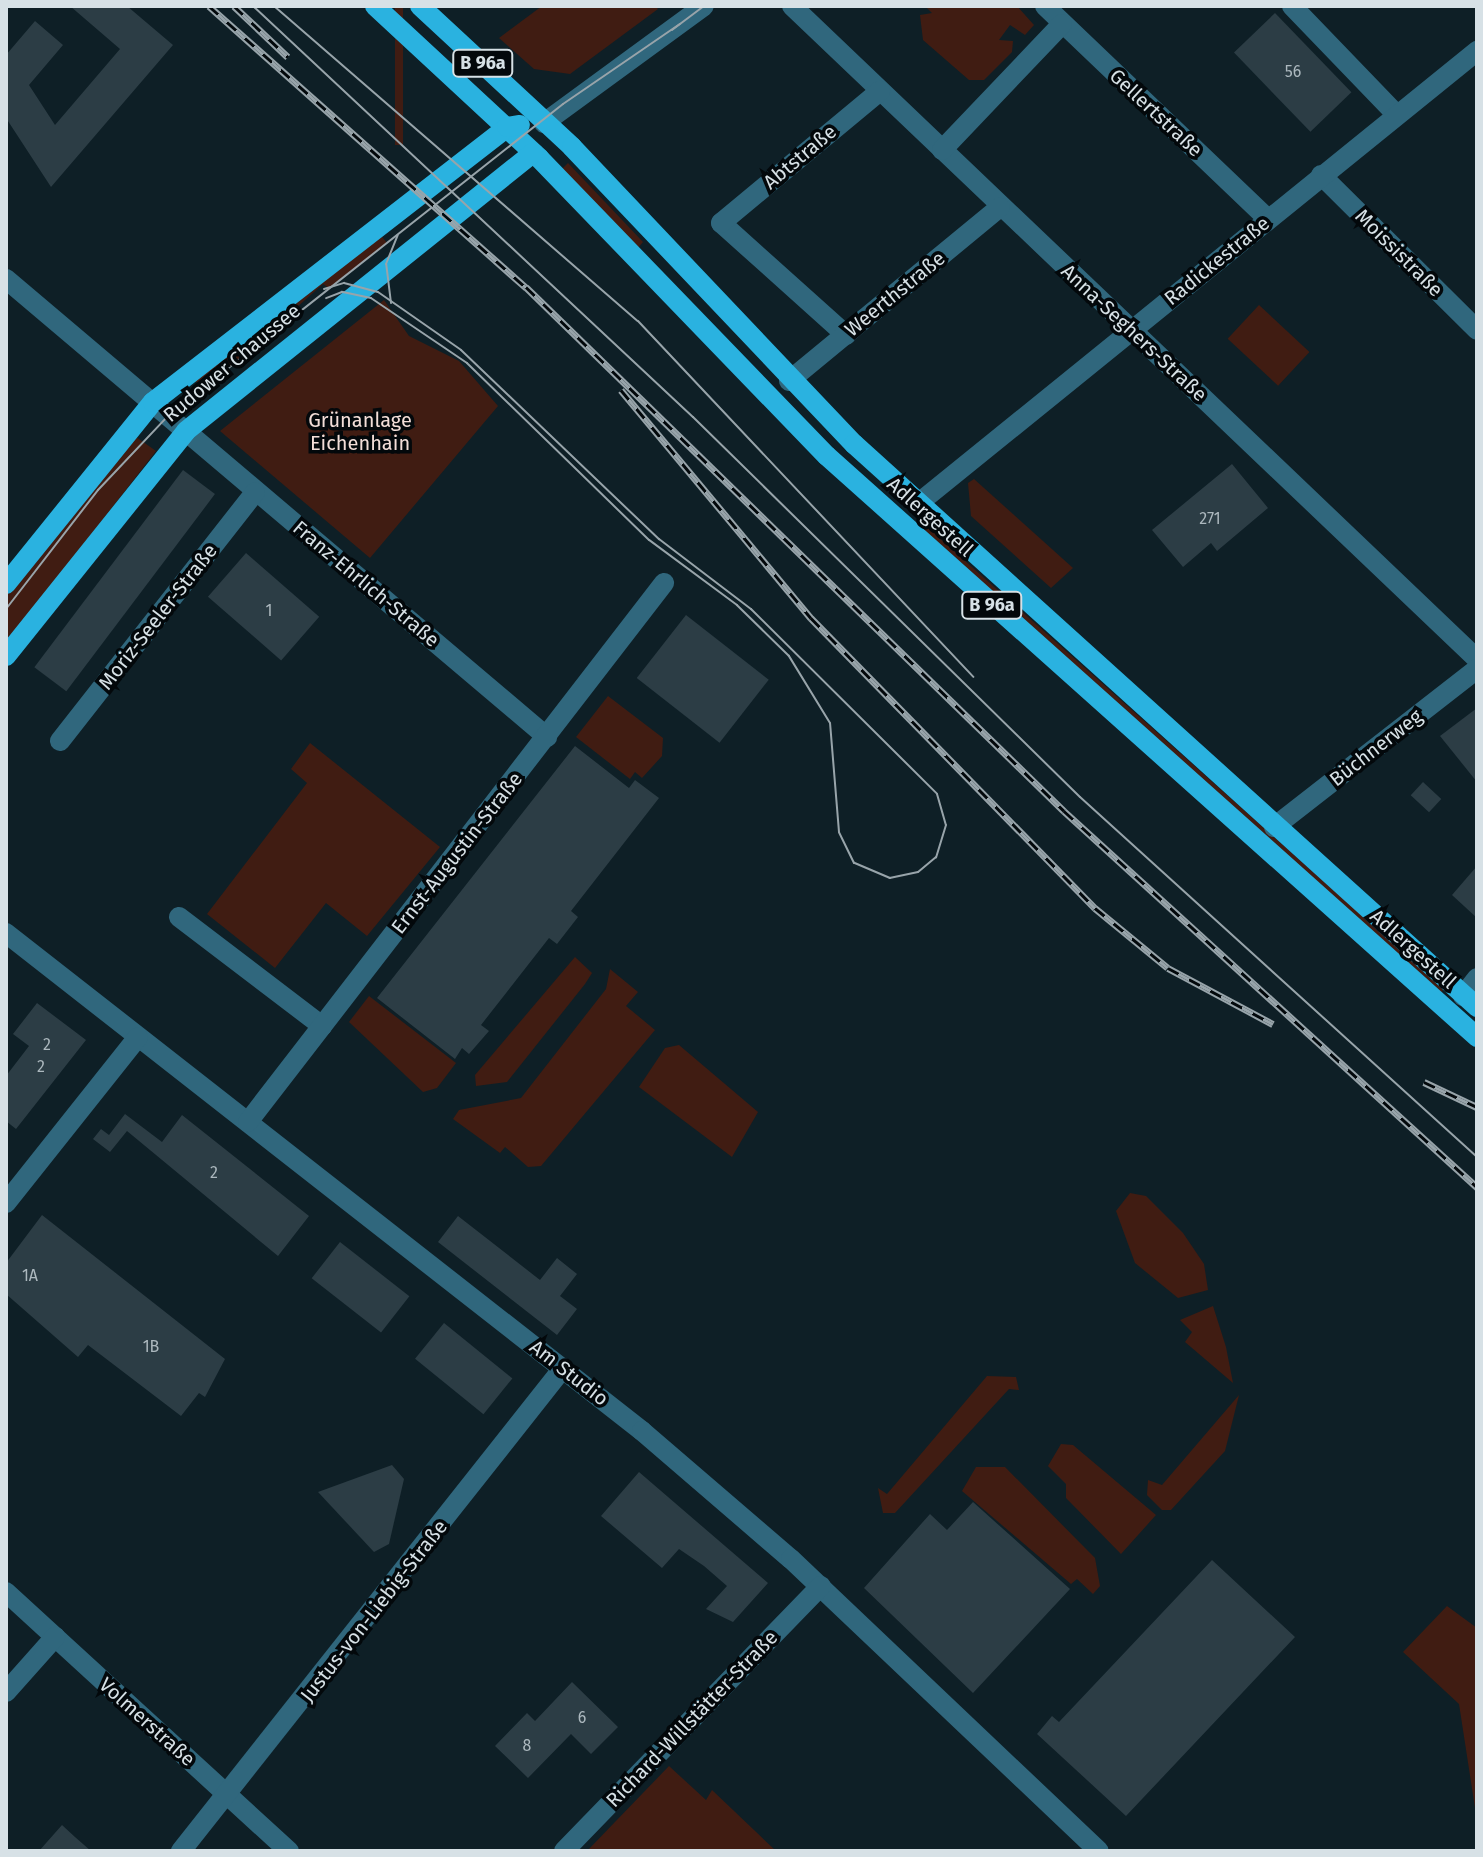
<!DOCTYPE html>
<meta charset="utf-8">
<style>
body{margin:0}
#map{position:relative;width:1483px;height:1857px;overflow:hidden;background:#0e1f26;font-family:"Fira Sans",sans-serif}
div>[style]{position:absolute}
.green>*{inset:0;background:#401c12;transform-origin:0 0}
.building>*{inset:0;background:#2c3d45;transform-origin:0 0}
.minor>*{height:20px;margin:-10px;padding:0 10px;transform-origin:10px;border-radius:10px;background:#30677d}
.major>*{height:20px;margin:-10px;padding:0 10px;transform-origin:10px;border-radius:10px;background:#2ab2e0}
.tram>*{height:2px;margin:-1px;padding:0 1px;transform-origin:1px;border-radius:1px;background:#98a4aa}
.rail>*{height:7px;margin-top:-3.5px;transform-origin:0;background:repeating-linear-gradient(90deg,#03080b 0 12px,#98a4aa 0 24px);box-sizing:border-box;border-block:2px solid #98a4aa}
span{translate:-50% -50%;white-space:nowrap;text-align:center;line-height:1.15;-webkit-text-stroke:7px #03080b;paint-order:stroke}
.number-label{font-size:16px;color:#acb8be}
.number-label span{-webkit-text-stroke-width:0}
.shield-label span{padding:2px 6px;background:#03080b;border:2px solid;border-radius:6px;-webkit-text-stroke-width:0}
.shield-label{font-size:18px;color:#d7e1e6;font-weight:700}
.street-label{font-size:20px;color:#d7e1e6}
.park-label{font-size:20px;color:#f3ded8}
.frame{position:absolute;inset:0;border:8px solid #d7e1e6;pointer-events:none}
</style>
<div id="map">
<div class="green">
<div style="left:395px;top:6px;width:8px;height:139px"></div>
<div style="clip-path:polygon(542px 6px,655px 6px,658px 9px,570px 74px,534px 69px,499px 38px)"></div>
<div style="clip-path:polygon(925px 6px,1017px 6px,1034px 25px,1025px 35px,1010px 25px,999px 40px,1013px 41px,1012px 52px,984px 80px,969px 80px,923px 40px,920px 15px,932px 13px)"></div>
<div style="clip-path:polygon(568px 163px,643px 242px,638px 248px,561px 170px)"></div>
<div style="clip-path:polygon(379px 233px,387px 243px,329px 288px,323px 284px,207px 387px,194px 381px)"></div>
<div style="clip-path:polygon(384px 300px,409px 336px,459px 361px,498px 406px,370px 558px,220px 431px)"></div>
<div style="left:1259px;top:305px;width:69px;height:46px;rotate:43deg"></div>
<div style="clip-path:polygon(132px 434px,156px 451px,6px 644px,6px 593px)"></div>
<div style="clip-path:polygon(974px 479px,1073px 568px,1051px 588px,971px 516px,968px 483px)"></div>
<div style="clip-path:polygon(925px 525px,1444px 989px,1440px 994px,921px 528px)"></div>
<div style="clip-path:polygon(608px 696px,663px 738px,662px 756px,642px 778px,635px 772px,630px 779px,576px 737px)"></div>
<div style="clip-path:polygon(310px 743px,440px 847px,367px 936px,326px 903px,275px 968px,207px 914px,307px 783px,291px 769px)"></div>
<div style="clip-path:polygon(575px 957px,592px 973px,585px 984px,507px 1082px,476px 1086px,475px 1075px)"></div>
<div style="clip-path:polygon(610px 969px,638px 992px,626px 1006px,655px 1030px,541px 1166px,528px 1167px,505px 1147px,500px 1153px,453px 1119px,459px 1110px,521px 1098px,606px 989px)"></div>
<div style="clip-path:polygon(369px 996px,456px 1063px,437px 1088px,423px 1092px,349px 1022px)"></div>
<div style="clip-path:polygon(679px 1045px,758px 1112px,732px 1157px,639px 1087px,665px 1048px)"></div>
<div style="clip-path:polygon(1130px 1193px,1146px 1196px,1183px 1233px,1204px 1264px,1208px 1290px,1178px 1298px,1135px 1263px,1116px 1211px)"></div>
<div style="clip-path:polygon(1213px 1306px,1226px 1347px,1233px 1383px,1185px 1342px,1192px 1332px,1180px 1320px)"></div>
<div style="clip-path:polygon(987px 1376px,1016px 1377px,1019px 1390px,1009px 1389px,895px 1513px,883px 1513px,878px 1488px,887px 1494px)"></div>
<div style="clip-path:polygon(1239px 1395px,1225px 1451px,1171px 1510px,1162px 1510px,1147px 1495px,1148px 1480px,1162px 1485px)"></div>
<div style="clip-path:polygon(1061px 1444px,1073px 1445px,1156px 1515px,1121px 1554px,1066px 1498px,1066px 1484px,1048px 1466px)"></div>
<div style="clip-path:polygon(976px 1467px,1005px 1467px,1095px 1558px,1100px 1586px,1093px 1594px,1077px 1579px,1071px 1584px,962px 1491px)"></div>
<div style="clip-path:polygon(1447px 1606px,1477px 1628px,1477px 1821px,1459px 1704px,1403px 1652px)"></div>
<div style="clip-path:polygon(669px 1766px,706px 1800px,712px 1790px,776px 1851px,587px 1851px)"></div>
</div>
<div class="building">
<div style="clip-path:polygon(70px 6px,127px 6px,173px 45px,51px 187px,6px 118px,6px 55px,35px 21px,63px 45px,29px 85px,55px 125px,120px 49px)"></div>
<div style="left:1275px;top:13px;width:110px;height:57px;rotate:46deg"></div>
<div style="clip-path:polygon(1232px 464px,1268px 508px,1217px 551px,1211px 543px,1183px 567px,1152px 530px)"></div>
<div style="left:183px;top:470px;width:40px;height:247px;rotate:37deg"></div>
<div style="left:246px;top:553px;width:97px;height:58px;rotate:41deg"></div>
<div style="left:686px;top:615px;width:105px;height:80px;rotate:38deg"></div>
<div style="clip-path:polygon(1477px 708px,1477px 782px,1440px 736px)"></div>
<div style="clip-path:polygon(575px 746px,629px 788px,635px 780px,659px 798px,571px 911px,578px 917px,557px 944px,549px 938px,481px 1025px,489px 1031px,469px 1054px,462px 1048px,455px 1059px,377px 998px)"></div>
<div style="left:1423px;top:782px;width:25px;height:18px;rotate:43deg"></div>
<div style="clip-path:polygon(1477px 866px,1477px 918px,1452px 895px)"></div>
<div style="clip-path:polygon(37px 1003px,86px 1040px,16px 1129px,6px 1121px,6px 1076px,29px 1046px,13px 1034px)"></div>
<div style="clip-path:polygon(125px 1114px,162px 1142px,182px 1115px,309px 1216px,278px 1256px,127px 1131px,110px 1152px,93px 1139px,101px 1129px,109px 1135px)"></div>
<div style="clip-path:polygon(42px 1215px,225px 1359px,205px 1397px,199px 1393px,181px 1416px,88px 1345px,78px 1357px,6px 1294px,6px 1263px)"></div>
<div style="clip-path:polygon(458px 1216px,540px 1280px,557px 1258px,577px 1274px,560px 1296px,577px 1309px,557px 1335px,438px 1242px)"></div>
<div style="left:340px;top:1242px;width:88px;height:46px;rotate:38deg"></div>
<div style="left:444px;top:1323px;width:88px;height:46px;rotate:39deg"></div>
<div style="clip-path:polygon(392px 1465px,404px 1479px,389px 1544px,374px 1552px,318px 1492px)"></div>
<div style="clip-path:polygon(639px 1472px,768px 1583px,733px 1622px,706px 1609px,727px 1586px,704px 1566px,679px 1549px,662px 1568px,601px 1516px)"></div>
<div style="clip-path:polygon(973px 1502px,1070px 1589px,973px 1693px,864px 1588px,930px 1514px,947px 1530px)"></div>
<div style="clip-path:polygon(1212px 1560px,1295px 1637px,1126px 1816px,1037px 1734px,1052px 1716px,1059px 1722px)"></div>
<div style="clip-path:polygon(572px 1682px,618px 1727px,591px 1754px,571px 1734px,528px 1778px,495px 1746px,527px 1713px,535px 1721px)"></div>
<div style="clip-path:polygon(62px 1825px,75px 1837px,91px 1851px,39px 1851px)"></div>
</div>
<div class="minor">
<div style="left:792px;top:6px;width:946px;rotate:43.63deg"></div>
<div style="left:1045px;top:6px;width:308px;rotate:43.7deg"></div>
<div style="left:1292px;top:6px;width:151px;rotate:46.1deg"></div>
<div style="left:544px;top:123px;width:198px;rotate:-36.2deg"></div>
<div style="left:942px;top:150px;width:174px;rotate:-46.4deg"></div>
<div style="left:1321px;top:175px;width:220px;rotate:44.8deg"></div>
<div style="left:6px;top:279px;width:709px;rotate:40.25deg"></div>
<div style="left:846px;top:335px;width:168px;rotate:-138.1deg"></div>
<div style="left:721px;top:223px;width:207px;rotate:-39.7deg"></div>
<div style="left:789px;top:381px;width:273px;rotate:-39.5deg"></div>
<div style="left:920px;top:502px;width:717px;rotate:-39deg"></div>
<div style="left:60px;top:741px;width:316px;rotate:-51.9deg"></div>
<div style="left:1274px;top:827px;width:257px;rotate:-37.9deg"></div>
<div style="left:179px;top:917px;width:180px;rotate:37.3deg"></div>
<div style="left:6px;top:933px;width:808px;rotate:38.06deg"></div>
<div style="left:642px;top:1431px;width:196px;rotate:40.7deg"></div>
<div style="left:791px;top:1559px;width:424px;rotate:43.5deg"></div>
<div style="left:1463px;top:996px;width:23px;rotate:-52deg"></div>
<div style="left:248px;top:1122px;width:681px;rotate:-52.34deg"></div>
<div style="left:6px;top:1203px;width:212px;rotate:-51.5deg"></div>
<div style="left:6px;top:1592px;width:384px;rotate:42.5deg"></div>
<div style="left:6px;top:1692px;width:74px;rotate:-48.3deg"></div>
<div style="left:181px;top:1851px;width:616px;rotate:-51.66deg"></div>
<div style="left:564px;top:1851px;width:369px;rotate:-45.9deg"></div>
</div>
<div class="major">
<div style="left:375px;top:6px;width:224px;rotate:42.8deg"></div>
<div style="left:539px;top:158px;width:414px;rotate:46deg"></div>
<div style="left:827px;top:456px;width:872px;rotate:41.79deg"></div>
<div style="left:420px;top:6px;width:207px;rotate:42.8deg"></div>
<div style="left:572px;top:147px;width:410px;rotate:46.5deg"></div>
<div style="left:854px;top:444px;width:840px;rotate:42.1deg"></div>
<div style="left:6px;top:584px;width:234px;rotate:-51.1deg"></div>
<div style="left:153px;top:402px;width:448px;rotate:-37.8deg"></div>
<div style="left:507px;top:127px;width:13px;rotate:-9deg"></div>
<div style="left:6px;top:656px;width:288px;rotate:-51.3deg"></div>
<div style="left:186px;top:431px;width:445px;rotate:-38.7deg"></div>
</div>
<div class="tram">
<div style="left:253px;top:6px;width:602px;rotate:43.05deg"></div>
<div style="left:693px;top:417px;width:542px;rotate:44.48deg"></div>
<div style="left:1080px;top:797px;width:536px;rotate:42.2deg"></div>
<div style="left:274px;top:6px;width:481px;rotate:40.9deg"></div>
<div style="left:638px;top:321px;width:489px;rotate:46.7deg"></div>
<div style="left:672px;top:30px;width:40px;rotate:-37deg"></div>
<div style="left:324px;top:289px;width:21px;rotate:-17deg"></div>
<div style="left:344px;top:283px;width:35px;rotate:15deg"></div>
<div style="left:378px;top:292px;width:101px;rotate:34.9deg"></div>
<div style="left:461px;top:350px;width:274px;rotate:43.7deg"></div>
<div style="left:659px;top:539px;width:116px;rotate:37.3deg"></div>
<div style="left:751px;top:609px;width:262px;rotate:44.8deg"></div>
<div style="left:937px;top:794px;width:32px;rotate:74deg"></div>
<div style="left:946px;top:825px;width:34px;rotate:107deg"></div>
<div style="left:936px;top:857px;width:23px;rotate:140deg"></div>
<div style="left:918px;top:872px;width:29px;rotate:168deg"></div>
<div style="left:890px;top:878px;width:39px;rotate:-157deg"></div>
<div style="left:854px;top:863px;width:34px;rotate:-116deg"></div>
<div style="left:839px;top:832px;width:109px;rotate:-94.7deg"></div>
<div style="left:830px;top:723px;width:79px;rotate:-121.5deg"></div>
<div style="left:789px;top:656px;width:73px;rotate:-135.6deg"></div>
<div style="left:737px;top:605px;width:109px;rotate:-143.5deg"></div>
<div style="left:649px;top:540px;width:254px;rotate:-135.8deg"></div>
<div style="left:467px;top:363px;width:116px;rotate:-145.9deg"></div>
<div style="left:371px;top:298px;width:30px;rotate:-168deg"></div>
<div style="left:342px;top:292px;width:17px;rotate:159deg"></div>
<div style="left:391px;top:303px;width:39px;rotate:-97deg"></div>
<div style="left:386px;top:264px;width:31px;rotate:-68deg"></div>
<div style="left:6px;top:609px;width:150px;rotate:-52.3deg"></div>
<div style="left:98px;top:490px;width:103px;rotate:-46.6deg"></div>
<div style="left:169px;top:415px;width:502px;rotate:-38.29deg"></div>
<div style="left:563px;top:104px;width:142px;rotate:-34.4deg"></div>
</div>
<div class="rail">
<div style="left:209px;top:6px;width:424px;rotate:41.6deg"></div>
<div style="left:526px;top:287px;width:751px;rotate:44.24deg"></div>
<div style="left:1064px;top:811px;width:559px;rotate:42.32deg"></div>
<div style="left:234px;top:6px;width:74px;rotate:43.4deg"></div>
<div style="left:621px;top:390px;width:297px;rotate:50.2deg"></div>
<div style="left:811px;top:618px;width:406px;rotate:45.6deg"></div>
<div style="left:1095px;top:908px;width:94px;rotate:39.4deg"></div>
<div style="left:1168px;top:968px;width:119px;rotate:28.1deg"></div>
<div style="left:1424px;top:1082px;width:59px;rotate:25.3deg"></div>
</div>
<div class="number-label">
<span style="left:1293px;top:72px">56</span>
<span style="left:1210px;top:519px">271</span>
<span style="left:269px;top:611px">1</span>
<span style="left:47px;top:1045px">2</span>
<span style="left:41px;top:1067px">2</span>
<span style="left:214px;top:1173px">2</span>
<span style="left:30px;top:1276px">1A</span>
<span style="left:151px;top:1347px">1B</span>
<span style="left:582px;top:1718px">6</span>
<span style="left:527px;top:1746px">8</span>
</div>
<div class="shield-label">
<span style="left:483px;top:63px">B 96a</span>
<span style="left:992px;top:605px">B 96a</span>
</div>
<div class="street-label">
<span style="left:1156px;top:113px;rotate:43deg">Gellertstraße</span>
<span style="left:800px;top:157px;rotate:-40deg">Abtstraße</span>
<span style="left:1399px;top:253px;rotate:45deg">Moissistraße</span>
<span style="left:1217px;top:261px;rotate:-39deg">Radickestraße</span>
<span style="left:895px;top:294px;rotate:-39deg">Weerthstraße</span>
<span style="left:1134px;top:333px;rotate:43deg">Anna-Seghers-Straße</span>
<span style="left:232px;top:363px;rotate:-40deg">Rudower Chaussee</span>
<span style="left:930px;top:517px;rotate:42deg">Adlergestell</span>
<span style="left:366px;top:584px;rotate:40deg">Franz-Ehrlich-Straße</span>
<span style="left:158px;top:617px;rotate:-52deg">Moriz-Seeler-Straße</span>
<span style="left:1376px;top:748px;rotate:-38deg">Büchnerweg</span>
<span style="left:457px;top:853px;rotate:-52deg">Ernst-Augustin-Straße</span>
<span style="left:1413px;top:949px;rotate:42deg">Adlergestell</span>
<span style="left:569px;top:1373px;rotate:38deg">Am Studio</span>
<span style="left:374px;top:1611px;rotate:-52deg">Justus-von-Liebig-Straße</span>
<span style="left:692px;top:1719px;rotate:-46deg">Richard-Willstätter-Straße</span>
<span style="left:147px;top:1722px;rotate:42deg">Volmerstraße</span>
</div>
<div class="park-label">
<span style="left:360px;top:432px">Grünanlage<br>Eichenhain</span>
</div>
<div class="frame"></div>
</div>
